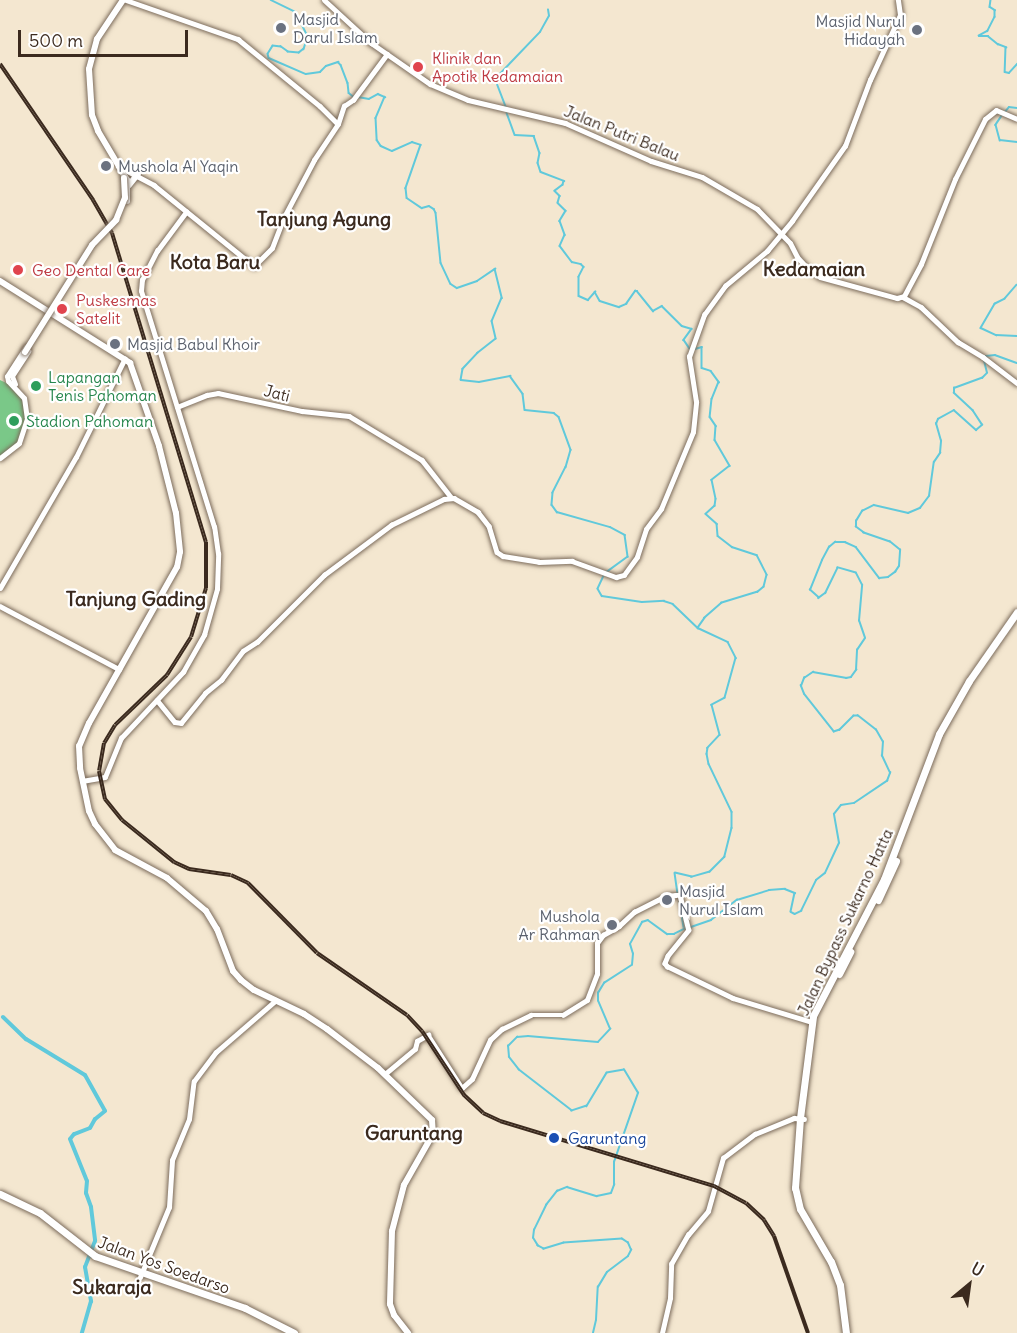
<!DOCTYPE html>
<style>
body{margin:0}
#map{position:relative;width:1017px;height:1333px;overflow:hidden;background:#f4e7d0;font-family:Delius,sans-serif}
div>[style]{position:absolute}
.green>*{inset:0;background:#7ac888}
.stream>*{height:1.5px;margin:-0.75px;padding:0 0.75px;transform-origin:0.75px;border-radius:0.75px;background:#60c9db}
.river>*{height:4px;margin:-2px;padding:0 2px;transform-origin:2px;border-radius:2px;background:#60c9db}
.roads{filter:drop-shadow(0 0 2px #7c6c5c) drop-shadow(0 0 2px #7c6c5c)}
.tertiary>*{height:4.5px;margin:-2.25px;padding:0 2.25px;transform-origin:2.25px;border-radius:2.25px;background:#fff}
.secondary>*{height:5px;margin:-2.5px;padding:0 2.5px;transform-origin:2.5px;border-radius:2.5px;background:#fff}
.primary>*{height:6px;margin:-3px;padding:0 3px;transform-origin:3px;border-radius:3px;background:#fff}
.trunk>*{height:7px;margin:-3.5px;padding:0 3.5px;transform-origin:3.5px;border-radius:3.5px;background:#fff}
.rail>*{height:4px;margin-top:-2px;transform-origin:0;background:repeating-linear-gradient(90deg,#fff 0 4.5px,#3b2a1e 0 9px);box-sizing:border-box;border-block:2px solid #3b2a1e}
.bridges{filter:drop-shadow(0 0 2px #7c6c5c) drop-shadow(0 0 2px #7c6c5c)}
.primary-bridge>*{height:6px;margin:-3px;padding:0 3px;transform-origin:3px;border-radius:3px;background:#fff}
.dots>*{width:16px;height:16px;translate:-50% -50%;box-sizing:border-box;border:3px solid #fff;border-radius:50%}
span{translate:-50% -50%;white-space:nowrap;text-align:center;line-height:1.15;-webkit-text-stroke:4.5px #fff;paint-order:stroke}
.worship-label{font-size:16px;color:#5b616d}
.left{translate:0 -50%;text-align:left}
.right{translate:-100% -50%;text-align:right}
.health-label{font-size:16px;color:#be3a42}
.street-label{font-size:16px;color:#3b2a1e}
.leisure-label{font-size:16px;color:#27864d}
.transit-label{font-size:16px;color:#164399}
.quarter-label{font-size:20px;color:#3b2a1e;font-weight:700}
.north{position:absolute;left:939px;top:1255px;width:60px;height:60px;-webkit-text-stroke:4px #fff;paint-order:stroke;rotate:29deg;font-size:16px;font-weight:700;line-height:24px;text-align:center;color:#3b2a1e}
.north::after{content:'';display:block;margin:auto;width:21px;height:27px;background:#3b2a1e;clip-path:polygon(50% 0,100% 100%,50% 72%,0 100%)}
.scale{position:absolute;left:18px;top:30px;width:170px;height:27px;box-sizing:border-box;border:3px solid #3b2a1e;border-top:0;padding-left:8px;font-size:18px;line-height:21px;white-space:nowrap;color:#3b2a1e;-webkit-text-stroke:4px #fff;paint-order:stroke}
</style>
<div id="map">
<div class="green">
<div style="clip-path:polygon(0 380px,17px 388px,27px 412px,20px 441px,0 458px)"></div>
</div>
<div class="stream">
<div style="left:271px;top:0;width:28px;rotate:26deg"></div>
<div style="left:296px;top:12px;width:28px;rotate:64deg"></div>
<div style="left:308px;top:37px;width:13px;rotate:108deg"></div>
<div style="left:304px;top:49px;width:6px;rotate:141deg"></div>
<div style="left:299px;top:53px;width:11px;rotate:-175deg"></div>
<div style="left:288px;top:52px;width:9px;rotate:-144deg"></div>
<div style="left:281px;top:47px;width:8px;rotate:-173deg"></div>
<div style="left:273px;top:46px;width:9px;rotate:122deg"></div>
<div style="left:268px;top:54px;width:4px;rotate:76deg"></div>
<div style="left:269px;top:58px;width:40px;rotate:23.4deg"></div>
<div style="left:306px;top:74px;width:14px;rotate:-8deg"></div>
<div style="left:320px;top:72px;width:8px;rotate:-45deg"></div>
<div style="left:326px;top:66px;width:13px;rotate:-18deg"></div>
<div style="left:338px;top:62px;width:4px;rotate:45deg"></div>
<div style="left:341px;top:65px;width:19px;rotate:69deg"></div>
<div style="left:348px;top:83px;width:10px;rotate:84deg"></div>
<div style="left:349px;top:93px;width:6px;rotate:39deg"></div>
<div style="left:991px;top:0;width:7px;rotate:98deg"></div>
<div style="left:990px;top:7px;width:6px;rotate:31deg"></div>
<div style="left:995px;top:10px;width:7px;rotate:90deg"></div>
<div style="left:995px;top:17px;width:16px;rotate:117deg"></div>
<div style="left:988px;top:31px;width:10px;rotate:151deg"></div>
<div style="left:979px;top:36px;width:9px"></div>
<div style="left:988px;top:36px;width:13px;rotate:39deg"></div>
<div style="left:998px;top:44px;width:9px;rotate:21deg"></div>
<div style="left:1006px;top:47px;width:25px;rotate:92deg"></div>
<div style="left:1005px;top:72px;width:4px;rotate:14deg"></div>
<div style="left:1009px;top:73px;width:12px;rotate:-48deg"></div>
<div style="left:358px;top:97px;width:11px;rotate:10deg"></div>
<div style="left:369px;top:99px;width:10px;rotate:-29deg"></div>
<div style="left:378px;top:94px;width:8px;rotate:23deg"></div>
<div style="left:385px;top:97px;width:23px;rotate:113deg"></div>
<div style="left:376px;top:118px;width:22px;rotate:87deg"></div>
<div style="left:377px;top:140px;width:7px;rotate:56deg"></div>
<div style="left:381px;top:146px;width:12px;rotate:24deg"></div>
<div style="left:392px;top:151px;width:22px;rotate:-24deg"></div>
<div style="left:412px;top:142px;width:9px;rotate:18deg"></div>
<div style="left:421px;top:145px;width:46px;rotate:109.2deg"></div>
<div style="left:406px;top:188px;width:10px;rotate:84deg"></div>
<div style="left:407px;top:198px;width:18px;rotate:34deg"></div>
<div style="left:422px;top:208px;width:7px;rotate:-16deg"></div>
<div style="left:429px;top:206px;width:6px;rotate:31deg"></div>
<div style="left:434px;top:209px;width:4px;rotate:63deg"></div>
<div style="left:436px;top:213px;width:50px;rotate:84.3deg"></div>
<div style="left:441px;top:263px;width:23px;rotate:65deg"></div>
<div style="left:451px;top:284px;width:7px;rotate:34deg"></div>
<div style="left:457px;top:288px;width:21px;rotate:-19deg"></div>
<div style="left:477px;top:281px;width:22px;rotate:-34deg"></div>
<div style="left:495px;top:269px;width:30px;rotate:76deg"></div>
<div style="left:502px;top:298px;width:25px;rotate:113deg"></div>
<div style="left:492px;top:321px;width:18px;rotate:77deg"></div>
<div style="left:496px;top:339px;width:23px;rotate:142deg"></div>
<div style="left:478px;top:353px;width:22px;rotate:133deg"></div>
<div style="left:463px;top:369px;width:11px;rotate:100deg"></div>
<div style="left:461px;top:380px;width:18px;rotate:6deg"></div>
<div style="left:479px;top:382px;width:32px;rotate:-11deg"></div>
<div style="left:510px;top:376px;width:22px;rotate:54deg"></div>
<div style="left:523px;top:394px;width:16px;rotate:83deg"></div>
<div style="left:525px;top:410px;width:29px;rotate:6deg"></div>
<div style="left:554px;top:413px;width:6px;rotate:39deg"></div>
<div style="left:559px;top:417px;width:35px;rotate:70deg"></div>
<div style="left:571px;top:450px;width:18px;rotate:106deg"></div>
<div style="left:566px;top:467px;width:29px;rotate:117deg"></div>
<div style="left:553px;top:493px;width:12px;rotate:95deg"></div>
<div style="left:552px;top:505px;width:9px;rotate:54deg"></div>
<div style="left:557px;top:512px;width:55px;rotate:15.8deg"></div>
<div style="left:610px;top:527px;width:17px;rotate:28deg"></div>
<div style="left:625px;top:535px;width:22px;rotate:82deg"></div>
<div style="left:628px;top:557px;width:26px;rotate:144deg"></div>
<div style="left:506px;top:108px;width:31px;rotate:-111deg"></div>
<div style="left:495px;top:79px;width:65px;rotate:-46.2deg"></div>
<div style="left:540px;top:32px;width:18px;rotate:-61deg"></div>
<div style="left:549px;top:16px;width:6px;rotate:-99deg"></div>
<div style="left:1005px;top:112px;width:6px;rotate:-51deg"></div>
<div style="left:1009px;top:107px;width:8px;rotate:7deg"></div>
<div style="left:507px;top:113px;width:23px;rotate:70deg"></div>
<div style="left:515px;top:135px;width:19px;rotate:3deg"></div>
<div style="left:534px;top:136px;width:18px;rotate:71deg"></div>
<div style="left:540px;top:153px;width:10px;rotate:101deg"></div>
<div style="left:538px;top:163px;width:9px;rotate:72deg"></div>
<div style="left:541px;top:172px;width:25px;rotate:21deg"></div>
<div style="left:564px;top:181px;width:4px;rotate:104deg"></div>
<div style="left:563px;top:185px;width:10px;rotate:143deg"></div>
<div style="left:555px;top:191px;width:7px;rotate:45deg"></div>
<div style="left:560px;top:196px;width:7px;rotate:106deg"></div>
<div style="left:558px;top:203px;width:11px;rotate:45deg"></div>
<div style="left:566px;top:211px;width:12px;rotate:121deg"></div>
<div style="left:560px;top:221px;width:15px;rotate:70deg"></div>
<div style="left:565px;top:235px;width:12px;rotate:114deg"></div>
<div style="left:560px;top:246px;width:20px;rotate:53deg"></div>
<div style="left:572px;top:262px;width:9px;rotate:13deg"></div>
<div style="left:581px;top:264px;width:4px;rotate:45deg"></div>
<div style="left:584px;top:267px;width:11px;rotate:117deg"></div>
<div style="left:579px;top:277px;width:19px;rotate:90deg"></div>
<div style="left:579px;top:296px;width:10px;rotate:24deg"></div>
<div style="left:588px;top:300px;width:11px;rotate:-49deg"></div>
<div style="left:595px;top:292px;width:10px;rotate:61deg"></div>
<div style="left:600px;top:301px;width:20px;rotate:18deg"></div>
<div style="left:619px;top:307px;width:8px;rotate:-23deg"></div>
<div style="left:626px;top:304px;width:16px;rotate:-55deg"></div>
<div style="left:635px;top:291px;width:2px"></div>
<div style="left:637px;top:291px;width:26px;rotate:51deg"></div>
<div style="left:653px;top:311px;width:10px;rotate:-29deg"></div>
<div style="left:662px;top:306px;width:28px;rotate:45deg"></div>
<div style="left:682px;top:326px;width:10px;rotate:17deg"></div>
<div style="left:692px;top:329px;width:14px;rotate:126deg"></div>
<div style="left:684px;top:340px;width:11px;rotate:56deg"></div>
<div style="left:1002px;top:116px;width:11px;rotate:124deg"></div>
<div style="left:996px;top:125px;width:16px;rotate:75deg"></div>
<div style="left:1000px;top:140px;width:17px;rotate:7deg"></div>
<div style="left:1017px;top:285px;width:18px;rotate:131deg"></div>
<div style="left:1005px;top:299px;width:11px;rotate:153deg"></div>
<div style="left:995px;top:304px;width:28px;rotate:120deg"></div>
<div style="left:981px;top:328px;width:17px;rotate:25deg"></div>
<div style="left:996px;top:335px;width:21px;rotate:3deg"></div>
<div style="left:695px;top:349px;width:7px;rotate:-16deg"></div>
<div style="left:702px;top:347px;width:21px;rotate:90deg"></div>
<div style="left:702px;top:368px;width:9px;rotate:18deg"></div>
<div style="left:711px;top:371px;width:14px;rotate:54deg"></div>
<div style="left:719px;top:382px;width:18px;rotate:112deg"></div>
<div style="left:712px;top:399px;width:18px;rotate:96deg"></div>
<div style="left:710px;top:417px;width:11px;rotate:56deg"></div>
<div style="left:716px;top:426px;width:14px;rotate:94deg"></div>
<div style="left:715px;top:440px;width:30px;rotate:60deg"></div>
<div style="left:730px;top:466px;width:23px;rotate:142deg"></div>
<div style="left:712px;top:480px;width:19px;rotate:78deg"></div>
<div style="left:716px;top:499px;width:7px;rotate:98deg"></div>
<div style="left:715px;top:506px;width:12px;rotate:138deg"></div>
<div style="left:706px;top:514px;width:15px;rotate:42deg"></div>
<div style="left:717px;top:524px;width:12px;rotate:85deg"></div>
<div style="left:718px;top:536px;width:18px;rotate:38deg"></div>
<div style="left:732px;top:547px;width:26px;rotate:18deg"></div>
<div style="left:757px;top:555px;width:22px;rotate:63deg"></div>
<div style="left:767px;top:575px;width:12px;rotate:104deg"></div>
<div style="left:764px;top:587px;width:8px;rotate:140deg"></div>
<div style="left:758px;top:592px;width:38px;rotate:163deg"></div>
<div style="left:722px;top:603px;width:23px;rotate:139deg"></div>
<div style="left:705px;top:618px;width:12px;rotate:125deg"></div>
<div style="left:986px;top:356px;width:9px;rotate:-6deg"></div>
<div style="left:995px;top:355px;width:23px;rotate:20deg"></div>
<div style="left:604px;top:576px;width:14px;rotate:115deg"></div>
<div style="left:598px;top:589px;width:8px;rotate:60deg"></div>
<div style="left:602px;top:596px;width:40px;rotate:8.5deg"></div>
<div style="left:642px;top:602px;width:22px;rotate:-3deg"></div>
<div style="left:664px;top:601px;width:9px;rotate:18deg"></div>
<div style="left:673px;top:604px;width:35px;rotate:44deg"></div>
<div style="left:698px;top:628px;width:33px;rotate:25deg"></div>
<div style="left:728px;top:642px;width:18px;rotate:63deg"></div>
<div style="left:736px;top:658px;width:41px;rotate:105.4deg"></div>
<div style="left:725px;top:698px;width:15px;rotate:152deg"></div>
<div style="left:712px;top:705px;width:31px;rotate:75deg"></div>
<div style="left:720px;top:735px;width:18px;rotate:133deg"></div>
<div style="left:708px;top:748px;width:6px;rotate:99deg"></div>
<div style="left:707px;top:754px;width:10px;rotate:79deg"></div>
<div style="left:709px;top:764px;width:53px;rotate:64.4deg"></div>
<div style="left:732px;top:812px;width:16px;rotate:90deg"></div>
<div style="left:732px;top:828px;width:30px;rotate:104deg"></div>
<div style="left:725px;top:857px;width:21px;rotate:135deg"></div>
<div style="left:710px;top:872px;width:19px;rotate:164deg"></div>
<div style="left:692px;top:877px;width:17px;rotate:-167deg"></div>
<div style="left:675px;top:873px;width:22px;rotate:82deg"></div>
<div style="left:680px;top:902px;width:25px;rotate:81deg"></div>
<div style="left:691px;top:927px;width:21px;rotate:-19deg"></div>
<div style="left:711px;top:920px;width:33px;rotate:-38deg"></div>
<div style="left:737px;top:900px;width:34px;rotate:-17deg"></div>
<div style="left:769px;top:890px;width:16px;rotate:-4deg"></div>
<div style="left:785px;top:889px;width:11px;rotate:22deg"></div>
<div style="left:795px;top:893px;width:19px;rotate:102deg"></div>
<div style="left:791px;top:912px;width:4px;rotate:27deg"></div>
<div style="left:795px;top:914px;width:7px;rotate:-27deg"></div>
<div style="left:801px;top:911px;width:34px;rotate:-64deg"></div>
<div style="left:816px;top:880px;width:11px;rotate:-38deg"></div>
<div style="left:825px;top:873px;width:33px;rotate:-65deg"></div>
<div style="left:839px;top:843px;width:29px;rotate:-100deg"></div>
<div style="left:834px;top:814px;width:11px;rotate:-52deg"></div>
<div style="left:841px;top:805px;width:13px;rotate:-9deg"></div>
<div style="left:854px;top:803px;width:40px;rotate:-34deg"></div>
<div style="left:887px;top:781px;width:9px;rotate:-69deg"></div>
<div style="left:890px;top:773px;width:19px;rotate:-115deg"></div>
<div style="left:882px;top:756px;width:14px;rotate:-86deg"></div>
<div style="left:883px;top:742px;width:14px;rotate:-120deg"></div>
<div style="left:876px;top:730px;width:23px;rotate:-142deg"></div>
<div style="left:858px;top:716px;width:4px;rotate:180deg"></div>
<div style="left:854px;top:716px;width:20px;rotate:135deg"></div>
<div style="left:840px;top:730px;width:6px;rotate:162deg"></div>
<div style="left:834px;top:732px;width:48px;rotate:-128.3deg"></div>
<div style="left:804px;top:694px;width:9px;rotate:-111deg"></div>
<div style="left:801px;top:686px;width:9px;rotate:-69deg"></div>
<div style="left:804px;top:678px;width:11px;rotate:-34deg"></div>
<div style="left:813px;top:672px;width:34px;rotate:10deg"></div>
<div style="left:846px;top:678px;width:5px;rotate:-11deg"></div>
<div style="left:851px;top:677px;width:9px;rotate:-54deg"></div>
<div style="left:856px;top:670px;width:20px;rotate:-87deg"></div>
<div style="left:857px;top:650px;width:14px;rotate:-56deg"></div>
<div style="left:865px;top:638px;width:18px;rotate:-109deg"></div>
<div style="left:859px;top:621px;width:36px;rotate:-85deg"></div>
<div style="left:862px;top:585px;width:13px;rotate:-117deg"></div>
<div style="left:856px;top:573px;width:19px;rotate:-164deg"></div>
<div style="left:838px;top:568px;width:28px;rotate:116deg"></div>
<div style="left:826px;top:593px;width:9px;rotate:144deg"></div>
<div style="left:819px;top:598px;width:12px;rotate:-138deg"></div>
<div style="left:810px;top:590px;width:32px;rotate:-68deg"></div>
<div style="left:822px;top:560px;width:15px;rotate:-62deg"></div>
<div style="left:829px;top:547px;width:8px;rotate:-40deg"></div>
<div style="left:835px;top:542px;width:10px"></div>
<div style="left:845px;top:542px;width:12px;rotate:24deg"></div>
<div style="left:856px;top:547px;width:39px;rotate:53deg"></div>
<div style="left:879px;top:578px;width:9px;rotate:-6deg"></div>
<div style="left:888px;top:577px;width:9px;rotate:-36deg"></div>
<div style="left:895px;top:572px;width:7px;rotate:-56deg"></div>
<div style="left:899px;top:566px;width:16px;rotate:-86deg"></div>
<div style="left:900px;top:550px;width:13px;rotate:-141deg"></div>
<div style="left:890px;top:542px;width:28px;rotate:-161deg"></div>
<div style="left:864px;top:533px;width:10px;rotate:-143deg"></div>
<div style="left:856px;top:527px;width:6px;rotate:-90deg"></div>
<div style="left:856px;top:521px;width:12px;rotate:-59deg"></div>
<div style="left:862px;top:511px;width:13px;rotate:-27deg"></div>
<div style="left:874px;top:505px;width:35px;rotate:13deg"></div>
<div style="left:908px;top:513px;width:13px;rotate:-23deg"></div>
<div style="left:920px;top:508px;width:15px;rotate:-53deg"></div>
<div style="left:929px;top:496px;width:34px;rotate:-82deg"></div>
<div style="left:934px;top:462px;width:11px;rotate:-56deg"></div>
<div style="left:940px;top:453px;width:12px;rotate:-85deg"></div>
<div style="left:941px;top:441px;width:18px;rotate:-106deg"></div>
<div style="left:936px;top:424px;width:5px;rotate:-68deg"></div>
<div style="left:938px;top:419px;width:18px;rotate:-29deg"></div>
<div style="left:954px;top:410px;width:30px;rotate:42deg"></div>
<div style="left:976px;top:430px;width:8px;rotate:-40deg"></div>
<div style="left:982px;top:425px;width:17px;rotate:-123deg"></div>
<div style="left:973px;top:411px;width:26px;rotate:-137deg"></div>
<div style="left:954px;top:393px;width:5px;rotate:-90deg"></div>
<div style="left:954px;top:388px;width:30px;rotate:-20deg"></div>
<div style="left:982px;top:378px;width:7px;rotate:-45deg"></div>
<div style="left:987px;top:373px;width:12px;rotate:-104deg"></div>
<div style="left:593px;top:1333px;width:13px;rotate:-77deg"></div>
<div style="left:596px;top:1320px;width:33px;rotate:-87deg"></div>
<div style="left:598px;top:1287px;width:17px;rotate:-59deg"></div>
<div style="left:607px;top:1272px;width:26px;rotate:-37deg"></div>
<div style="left:628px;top:1256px;width:7px;rotate:-63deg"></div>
<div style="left:631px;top:1250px;width:8px;rotate:-113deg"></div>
<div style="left:628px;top:1243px;width:7px;rotate:-146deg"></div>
<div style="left:622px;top:1239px;width:58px;rotate:176.1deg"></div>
<div style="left:564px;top:1243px;width:21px;rotate:163deg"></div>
<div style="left:544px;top:1249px;width:7px;rotate:-153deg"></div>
<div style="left:538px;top:1246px;width:9px;rotate:-122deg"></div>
<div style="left:533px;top:1238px;width:8px;rotate:-83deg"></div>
<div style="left:534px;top:1230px;width:28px;rotate:-64deg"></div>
<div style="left:546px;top:1205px;width:18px;rotate:-52deg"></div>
<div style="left:557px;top:1191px;width:11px;rotate:-22deg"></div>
<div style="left:567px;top:1187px;width:31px;rotate:17deg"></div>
<div style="left:597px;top:1196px;width:14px;rotate:-12deg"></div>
<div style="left:611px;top:1193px;width:9px;rotate:-69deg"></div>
<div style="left:614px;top:1185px;width:23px;rotate:-90deg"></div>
<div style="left:614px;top:1162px;width:73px;rotate:-70.8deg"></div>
<div style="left:638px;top:1093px;width:27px;rotate:-121deg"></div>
<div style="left:624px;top:1070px;width:17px;rotate:170deg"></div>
<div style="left:607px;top:1073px;width:39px;rotate:121deg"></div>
<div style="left:587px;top:1106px;width:16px;rotate:162deg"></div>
<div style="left:572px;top:1111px;width:67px;rotate:-142.3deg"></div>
<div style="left:519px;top:1070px;width:16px;rotate:-128deg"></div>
<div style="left:509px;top:1057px;width:11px;rotate:-95deg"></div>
<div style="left:508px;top:1046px;width:13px;rotate:-45deg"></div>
<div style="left:517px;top:1037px;width:11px;rotate:-5deg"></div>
<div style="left:528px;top:1036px;width:70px;rotate:4.9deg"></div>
<div style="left:598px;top:1042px;width:18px;rotate:-47deg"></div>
<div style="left:610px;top:1029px;width:30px;rotate:-113deg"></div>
<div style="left:598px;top:1001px;width:8px;rotate:-90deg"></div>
<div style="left:598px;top:993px;width:12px;rotate:-59deg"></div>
<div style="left:604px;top:983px;width:33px;rotate:-33deg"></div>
<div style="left:632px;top:965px;width:11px;rotate:-85deg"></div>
<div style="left:633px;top:954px;width:10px;rotate:-107deg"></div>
<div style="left:630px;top:944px;width:25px;rotate:-61deg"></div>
<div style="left:642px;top:922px;width:6px;rotate:-18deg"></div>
<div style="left:648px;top:920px;width:24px;rotate:36deg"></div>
<div style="left:667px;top:934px;width:7px"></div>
<div style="left:674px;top:934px;width:13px;rotate:-27deg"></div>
</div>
<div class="river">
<div style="left:3px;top:1017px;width:32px;rotate:44deg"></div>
<div style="left:26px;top:1039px;width:69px;rotate:31.4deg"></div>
<div style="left:85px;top:1075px;width:41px;rotate:60.9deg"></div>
<div style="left:105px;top:1111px;width:13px;rotate:141deg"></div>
<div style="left:95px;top:1119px;width:10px;rotate:119deg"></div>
<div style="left:90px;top:1128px;width:17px;rotate:159deg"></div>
<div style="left:74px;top:1134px;width:6px;rotate:129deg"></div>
<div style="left:70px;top:1139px;width:45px;rotate:68deg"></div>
<div style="left:87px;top:1181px;width:12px;rotate:95deg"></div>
<div style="left:86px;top:1193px;width:15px;rotate:70deg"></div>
<div style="left:91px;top:1207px;width:34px;rotate:83deg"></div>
<div style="left:95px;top:1241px;width:28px;rotate:111deg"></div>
<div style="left:85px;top:1267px;width:35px;rotate:80deg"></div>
<div style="left:91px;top:1301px;width:33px;rotate:106deg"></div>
</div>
<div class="roads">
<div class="tertiary">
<div style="left:126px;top:0;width:119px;rotate:19.2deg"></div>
<div style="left:238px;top:39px;width:106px;rotate:39.3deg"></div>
<div style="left:320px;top:106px;width:25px;rotate:45deg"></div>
<div style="left:118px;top:166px;width:41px;rotate:27.8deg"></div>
<div style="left:154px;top:185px;width:129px;rotate:39deg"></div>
<div style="left:254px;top:266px;width:25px;rotate:-45deg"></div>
<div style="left:272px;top:248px;width:33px;rotate:-69deg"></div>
<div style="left:284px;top:217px;width:64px;rotate:-62.2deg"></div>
<div style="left:314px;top:160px;width:43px;rotate:-56.3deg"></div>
<div style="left:338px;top:124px;width:19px;rotate:-72deg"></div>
<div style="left:344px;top:106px;width:11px;rotate:-34deg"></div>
<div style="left:353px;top:100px;width:57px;rotate:-53.5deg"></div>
<div style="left:903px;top:297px;width:21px;rotate:29deg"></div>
<div style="left:921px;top:307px;width:51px;rotate:43.4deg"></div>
<div style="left:958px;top:342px;width:29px;rotate:31deg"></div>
<div style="left:983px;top:357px;width:43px;rotate:37.4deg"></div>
<div style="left:177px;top:407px;width:32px;rotate:-22deg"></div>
<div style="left:207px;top:395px;width:11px;rotate:-10deg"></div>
<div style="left:218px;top:393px;width:86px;rotate:12.1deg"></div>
<div style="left:302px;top:411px;width:47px;rotate:6.1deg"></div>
<div style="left:349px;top:416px;width:85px;rotate:31.1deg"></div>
<div style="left:422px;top:460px;width:47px;rotate:51.9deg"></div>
<div style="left:0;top:606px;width:135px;rotate:27.9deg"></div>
<div style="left:157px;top:700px;width:28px;rotate:51deg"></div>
<div style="left:175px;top:722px;width:6px;rotate:9deg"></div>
<div style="left:181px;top:723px;width:38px;rotate:-51deg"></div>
<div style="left:205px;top:693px;width:21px;rotate:-39deg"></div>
<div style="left:221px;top:680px;width:36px;rotate:-53deg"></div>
<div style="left:243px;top:651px;width:17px;rotate:-33deg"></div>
<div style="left:257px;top:642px;width:95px;rotate:-45deg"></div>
<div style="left:324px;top:575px;width:84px;rotate:-36.7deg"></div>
<div style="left:391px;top:525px;width:59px;rotate:-26.1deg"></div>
<div style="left:444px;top:499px;width:10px;rotate:-6deg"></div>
<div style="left:454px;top:498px;width:28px;rotate:30deg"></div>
<div style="left:478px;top:512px;width:18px;rotate:52deg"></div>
<div style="left:489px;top:526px;width:27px;rotate:73deg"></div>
<div style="left:497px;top:552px;width:7px;rotate:34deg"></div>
<div style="left:503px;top:556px;width:36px;rotate:9deg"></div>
<div style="left:539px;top:562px;width:33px;rotate:-2deg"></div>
<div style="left:572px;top:561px;width:47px;rotate:20deg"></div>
<div style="left:616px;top:577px;width:8px;rotate:-14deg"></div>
<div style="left:624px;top:575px;width:22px;rotate:-54deg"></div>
<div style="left:637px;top:557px;width:29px;rotate:-72deg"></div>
<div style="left:646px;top:529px;width:25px;rotate:-53deg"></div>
<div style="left:661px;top:509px;width:83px;rotate:-67.4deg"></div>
<div style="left:693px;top:432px;width:30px;rotate:-84deg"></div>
<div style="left:696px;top:402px;width:46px;rotate:-98.8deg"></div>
<div style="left:689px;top:357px;width:45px;rotate:-70.3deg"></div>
<div style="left:704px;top:315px;width:36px;rotate:-54deg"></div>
<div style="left:725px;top:286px;width:55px;rotate:-39.8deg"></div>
<div style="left:767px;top:251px;width:39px;rotate:-50deg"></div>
<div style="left:792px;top:221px;width:92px;rotate:-54.8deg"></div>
<div style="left:845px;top:146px;width:71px;rotate:-69.3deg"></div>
<div style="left:870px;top:80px;width:72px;rotate:-65.2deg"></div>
<div style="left:900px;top:15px;width:15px;rotate:-98deg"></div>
<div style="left:82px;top:781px;width:23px;rotate:-10deg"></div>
<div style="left:105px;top:777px;width:42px;rotate:-67.7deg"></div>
<div style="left:121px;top:738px;width:91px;rotate:-46.8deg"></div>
<div style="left:183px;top:672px;width:43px;rotate:-60.4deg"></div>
<div style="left:204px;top:635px;width:48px;rotate:-74.2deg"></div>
<div style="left:217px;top:589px;width:35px;rotate:-88deg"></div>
<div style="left:218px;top:554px;width:27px;rotate:-98deg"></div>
<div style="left:214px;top:527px;width:247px;rotate:-107.2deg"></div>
<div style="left:141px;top:291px;width:11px;rotate:-85deg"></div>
<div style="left:142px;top:280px;width:33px;rotate:-63deg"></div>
<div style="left:157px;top:251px;width:49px;rotate:-53.4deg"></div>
<div style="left:385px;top:1074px;width:39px;rotate:-40deg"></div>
<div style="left:415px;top:1049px;width:8px;rotate:-76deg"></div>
<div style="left:417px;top:1041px;width:13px;rotate:-29deg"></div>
<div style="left:428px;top:1035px;width:63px;rotate:57.3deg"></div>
<div style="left:462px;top:1088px;width:13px;rotate:-42deg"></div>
<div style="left:472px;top:1079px;width:43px;rotate:-65.2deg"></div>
<div style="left:490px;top:1040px;width:16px;rotate:-43deg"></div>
<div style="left:502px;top:1029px;width:32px;rotate:-26deg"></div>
<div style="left:531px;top:1015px;width:32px"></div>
<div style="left:563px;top:1015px;width:28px;rotate:-32deg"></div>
<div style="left:587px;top:1000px;width:28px;rotate:-69deg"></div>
<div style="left:597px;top:974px;width:31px;rotate:-90deg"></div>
<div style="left:597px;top:943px;width:10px;rotate:-53deg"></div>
<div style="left:603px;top:935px;width:18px;rotate:-29deg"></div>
<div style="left:619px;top:926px;width:21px;rotate:-43deg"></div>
<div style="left:634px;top:912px;width:36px;rotate:-27deg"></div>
<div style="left:666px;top:896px;width:10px;rotate:-6deg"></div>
<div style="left:676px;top:895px;width:4px"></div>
<div style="left:680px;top:895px;width:36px;rotate:76deg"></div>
<div style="left:689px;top:930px;width:33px;rotate:129deg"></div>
<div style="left:668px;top:956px;width:8px;rotate:113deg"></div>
<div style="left:665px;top:963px;width:4px;rotate:56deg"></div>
<div style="left:667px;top:966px;width:73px;rotate:25.9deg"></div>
<div style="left:733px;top:998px;width:83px;rotate:16.9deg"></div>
<div style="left:662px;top:1333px;width:36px;rotate:-77deg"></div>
<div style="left:670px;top:1298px;width:34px;rotate:-88deg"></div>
<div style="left:671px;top:1264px;width:34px;rotate:-60deg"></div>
<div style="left:688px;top:1235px;width:31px;rotate:-50deg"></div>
<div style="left:708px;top:1211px;width:55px;rotate:-74.2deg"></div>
<div style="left:723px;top:1158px;width:40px;rotate:-37deg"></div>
<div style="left:755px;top:1134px;width:42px;rotate:-22.3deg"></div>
<div style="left:794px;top:1118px;width:10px;rotate:6deg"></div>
</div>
<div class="secondary">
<div style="left:324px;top:0;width:64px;rotate:42.5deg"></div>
<div style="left:371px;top:43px;width:72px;rotate:34.8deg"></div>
<div style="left:430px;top:84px;width:41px;rotate:22.8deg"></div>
<div style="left:468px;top:100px;width:100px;rotate:13.3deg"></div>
<div style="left:565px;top:123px;width:94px;rotate:23.8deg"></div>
<div style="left:651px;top:161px;width:53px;rotate:17.4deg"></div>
<div style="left:702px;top:177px;width:64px;rotate:30.2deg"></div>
<div style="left:757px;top:209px;width:47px;rotate:45.9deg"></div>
<div style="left:790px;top:243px;width:16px;rotate:63deg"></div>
<div style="left:797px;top:257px;width:18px;rotate:47deg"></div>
<div style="left:809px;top:270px;width:13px;rotate:32deg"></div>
<div style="left:820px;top:277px;width:80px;rotate:15.3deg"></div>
<div style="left:897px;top:298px;width:7px;rotate:-16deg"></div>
<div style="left:904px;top:296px;width:36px;rotate:-62deg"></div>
<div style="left:921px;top:264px;width:92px;rotate:-68.2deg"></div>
<div style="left:955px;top:179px;width:67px;rotate:-63.4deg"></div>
<div style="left:985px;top:119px;width:14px;rotate:-39deg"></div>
<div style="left:996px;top:110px;width:23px;rotate:23deg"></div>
<div style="left:7px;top:376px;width:35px;rotate:-57deg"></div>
<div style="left:15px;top:384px;width:9px;rotate:-111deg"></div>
<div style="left:12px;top:376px;width:30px;rotate:-57deg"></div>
<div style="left:0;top:458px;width:24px;rotate:-38deg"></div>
<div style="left:19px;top:443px;width:25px;rotate:-72deg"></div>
<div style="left:27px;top:419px;width:21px;rotate:-98deg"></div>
<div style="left:24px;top:398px;width:23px;rotate:-133deg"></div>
<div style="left:8px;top:381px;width:5px;rotate:-101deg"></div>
<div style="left:0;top:588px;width:151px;rotate:-59.9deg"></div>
<div style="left:76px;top:457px;width:110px;rotate:-63.7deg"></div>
<div style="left:140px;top:1277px;width:76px;rotate:-67.5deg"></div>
<div style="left:169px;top:1207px;width:47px;rotate:-86.3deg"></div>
<div style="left:172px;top:1160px;width:44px;rotate:-67.5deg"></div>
<div style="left:189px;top:1119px;width:38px;rotate:-83deg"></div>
<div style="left:194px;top:1081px;width:36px;rotate:-53deg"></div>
<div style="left:216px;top:1052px;width:79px;rotate:-40.9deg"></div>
</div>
<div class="primary">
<div style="left:123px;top:0;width:47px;rotate:123.7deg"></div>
<div style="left:97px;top:39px;width:31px;rotate:105deg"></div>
<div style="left:89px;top:69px;width:46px;rotate:86.3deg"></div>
<div style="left:92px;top:115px;width:17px;rotate:69deg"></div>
<div style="left:98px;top:131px;width:57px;rotate:59.4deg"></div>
<div style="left:127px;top:180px;width:21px;rotate:90deg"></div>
<div style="left:129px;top:185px;width:14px;rotate:-51deg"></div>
<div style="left:0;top:281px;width:154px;rotate:32.2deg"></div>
<div style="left:130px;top:363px;width:88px;rotate:70.7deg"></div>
<div style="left:159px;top:446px;width:69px;rotate:75.8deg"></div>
<div style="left:176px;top:513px;width:39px;rotate:84deg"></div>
<div style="left:180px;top:552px;width:15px;rotate:101deg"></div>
<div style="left:177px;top:567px;width:179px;rotate:119.4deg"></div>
<div style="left:89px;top:723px;width:25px;rotate:113deg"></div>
<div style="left:79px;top:746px;width:22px;rotate:87deg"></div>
<div style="left:80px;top:768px;width:44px;rotate:78.2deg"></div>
<div style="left:89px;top:811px;width:14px;rotate:65deg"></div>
<div style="left:95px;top:824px;width:33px;rotate:52deg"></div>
<div style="left:115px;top:850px;width:59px;rotate:28.3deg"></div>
<div style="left:167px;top:878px;width:51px;rotate:40.2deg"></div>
<div style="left:206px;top:911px;width:21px;rotate:59deg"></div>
<div style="left:217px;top:929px;width:45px;rotate:69.1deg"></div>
<div style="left:233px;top:971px;width:12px;rotate:48deg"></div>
<div style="left:241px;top:980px;width:16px;rotate:38deg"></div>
<div style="left:254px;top:990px;width:55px;rotate:25.6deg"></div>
<div style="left:304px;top:1014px;width:27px;rotate:33deg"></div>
<div style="left:327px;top:1029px;width:64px;rotate:37.4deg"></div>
<div style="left:378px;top:1068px;width:75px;rotate:43.9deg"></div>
<div style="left:432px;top:1120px;width:14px;rotate:86deg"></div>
<div style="left:433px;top:1134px;width:59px;rotate:119.6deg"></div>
<div style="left:404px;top:1185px;width:48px;rotate:104.6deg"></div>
<div style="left:392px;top:1231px;width:73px;rotate:91.6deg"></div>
<div style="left:390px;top:1304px;width:12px;rotate:70deg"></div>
<div style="left:394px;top:1315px;width:23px;rotate:52deg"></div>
</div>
<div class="trunk">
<div style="left:878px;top:900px;width:43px;rotate:-65.2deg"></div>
<div style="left:839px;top:974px;width:25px;rotate:-63deg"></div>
<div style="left:0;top:1194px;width:44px;rotate:25.4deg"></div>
<div style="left:40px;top:1213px;width:70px;rotate:38deg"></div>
<div style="left:95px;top:1256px;width:159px;rotate:19.1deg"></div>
<div style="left:245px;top:1308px;width:55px;rotate:27deg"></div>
<div style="left:846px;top:1333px;width:48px;rotate:-97.1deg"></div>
<div style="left:840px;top:1285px;width:25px;rotate:-111deg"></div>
<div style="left:831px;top:1262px;width:61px;rotate:-120.3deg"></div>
<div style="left:800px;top:1209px;width:22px;rotate:-103deg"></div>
<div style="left:795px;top:1188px;width:70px;rotate:-85.9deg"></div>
<div style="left:800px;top:1118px;width:103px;rotate:-82.7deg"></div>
<div style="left:813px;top:1016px;width:154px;rotate:-62.6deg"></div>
<div style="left:884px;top:879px;width:155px;rotate:-69.2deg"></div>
<div style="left:939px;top:734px;width:61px;rotate:-60.5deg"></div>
<div style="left:969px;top:681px;width:84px;rotate:-55.2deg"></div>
</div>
</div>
<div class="rail">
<div style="left:0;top:64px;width:165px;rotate:55.6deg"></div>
<div style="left:93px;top:200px;width:38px;rotate:60deg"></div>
<div style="left:112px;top:233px;width:323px;rotate:73.1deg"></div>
<div style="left:206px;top:542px;width:46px;rotate:90deg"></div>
<div style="left:206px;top:588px;width:51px;rotate:107deg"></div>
<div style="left:191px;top:637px;width:45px;rotate:122.3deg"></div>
<div style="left:167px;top:675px;width:72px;rotate:136.1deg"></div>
<div style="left:115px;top:725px;width:21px;rotate:121deg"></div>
<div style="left:104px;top:743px;width:28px;rotate:100deg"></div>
<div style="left:99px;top:771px;width:29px;rotate:78deg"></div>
<div style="left:105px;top:799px;width:27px;rotate:51deg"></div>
<div style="left:122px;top:820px;width:67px;rotate:38.9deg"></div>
<div style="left:174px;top:862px;width:17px;rotate:25deg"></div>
<div style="left:189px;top:869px;width:42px;rotate:8.1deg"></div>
<div style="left:231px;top:875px;width:19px;rotate:25deg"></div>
<div style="left:248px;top:883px;width:98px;rotate:45.4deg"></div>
<div style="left:317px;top:953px;width:109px;rotate:34.6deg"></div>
<div style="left:407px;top:1015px;width:22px;rotate:47deg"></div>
<div style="left:422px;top:1031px;width:77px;rotate:56.7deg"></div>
<div style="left:464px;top:1095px;width:26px;rotate:43deg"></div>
<div style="left:483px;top:1113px;width:19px;rotate:25deg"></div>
<div style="left:500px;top:1121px;width:224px;rotate:16.9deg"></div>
<div style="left:714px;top:1186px;width:36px;rotate:28deg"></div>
<div style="left:746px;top:1203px;width:25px;rotate:43deg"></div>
<div style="left:764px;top:1220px;width:19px;rotate:58deg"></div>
<div style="left:774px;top:1236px;width:103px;rotate:70.7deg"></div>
</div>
<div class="bridges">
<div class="primary-bridge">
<div style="left:25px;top:352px;width:126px;rotate:-57.9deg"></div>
<div style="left:92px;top:245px;width:35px;rotate:-46deg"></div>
<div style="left:116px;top:220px;width:24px;rotate:-68deg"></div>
<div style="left:125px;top:198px;width:20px;rotate:-93deg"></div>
</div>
</div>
<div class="dots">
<div style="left:281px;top:28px;background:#6b7280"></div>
<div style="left:917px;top:30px;background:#6b7280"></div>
<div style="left:418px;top:67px;background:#e0444e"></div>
<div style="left:106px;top:166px;background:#6b7280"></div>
<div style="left:18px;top:270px;background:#e0444e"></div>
<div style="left:62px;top:309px;background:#e0444e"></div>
<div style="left:115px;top:344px;background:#6b7280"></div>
<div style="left:36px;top:386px;background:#2e9e5b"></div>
<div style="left:14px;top:421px;background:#2e9e5b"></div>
<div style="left:667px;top:900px;background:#6b7280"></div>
<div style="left:612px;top:925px;background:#6b7280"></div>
<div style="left:554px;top:1138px;background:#1a4fb4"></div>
</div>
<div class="worship-label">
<span class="left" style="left:293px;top:28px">Masjid<br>Darul Islam</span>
<span class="right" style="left:905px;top:30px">Masjid Nurul<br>Hidayah</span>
<span class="left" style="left:118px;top:166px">Mushola Al Yaqin</span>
<span class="left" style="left:127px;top:344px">Masjid Babul Khoir</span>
<span class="left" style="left:679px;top:900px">Masjid<br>Nurul Islam</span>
<span class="right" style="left:600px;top:925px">Mushola<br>Ar Rahman</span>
</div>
<div class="health-label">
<span class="left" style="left:432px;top:67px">Klinik dan<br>Apotik Kedamaian</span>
<span class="left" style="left:32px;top:270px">Geo Dental Care</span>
<span class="left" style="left:76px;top:309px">Puskesmas<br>Satelit</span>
</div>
<div class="street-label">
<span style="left:622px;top:133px;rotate:22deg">Jalan Putri Balau</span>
<span style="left:277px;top:393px;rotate:14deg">Jati</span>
<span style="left:845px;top:922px;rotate:-65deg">Jalan Bypass Sukarno Hatta</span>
<span style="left:164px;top:1265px;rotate:20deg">Jalan Yos Soedarso</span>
</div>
<div class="leisure-label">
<span class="left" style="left:48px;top:386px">Lapangan<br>Tenis Pahoman</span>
<span class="left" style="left:26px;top:421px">Stadion Pahoman</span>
</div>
<div class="transit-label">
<span class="left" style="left:568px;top:1138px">Garuntang</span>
</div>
<div class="quarter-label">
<span style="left:324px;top:218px">Tanjung Agung</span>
<span style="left:215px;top:261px">Kota Baru</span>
<span style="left:814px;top:268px">Kedamaian</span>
<span style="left:136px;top:598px">Tanjung Gading</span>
<span style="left:414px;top:1132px">Garuntang</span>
<span style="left:112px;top:1286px">Sukaraja</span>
</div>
<div class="north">U</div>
<div class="scale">500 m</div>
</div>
